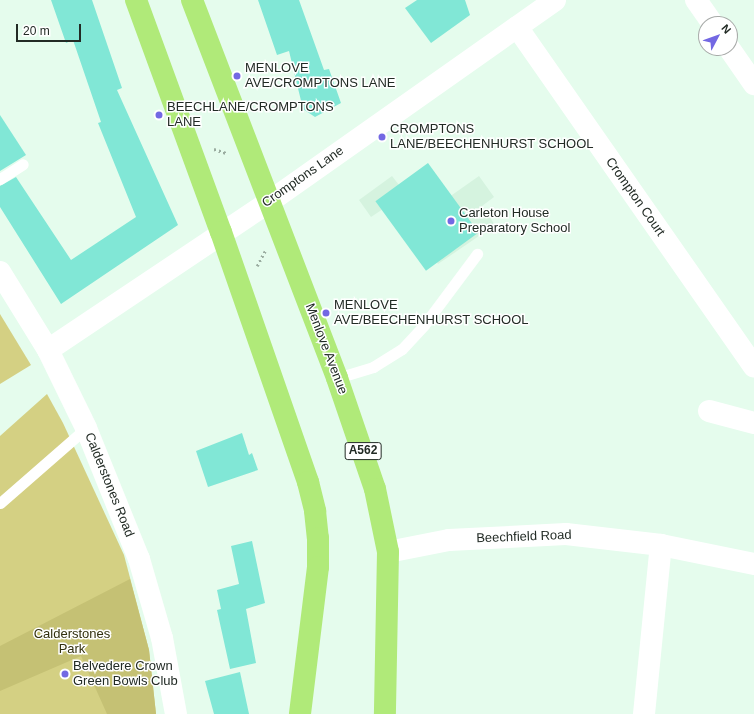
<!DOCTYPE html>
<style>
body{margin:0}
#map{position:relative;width:754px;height:714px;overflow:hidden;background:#e5fced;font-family:Helvetica,sans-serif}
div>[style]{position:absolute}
.built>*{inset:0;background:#d5f3df}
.green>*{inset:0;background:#d4d083}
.forest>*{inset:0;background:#c5c174}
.building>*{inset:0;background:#81e7d6;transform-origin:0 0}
.path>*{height:2.5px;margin-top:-1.25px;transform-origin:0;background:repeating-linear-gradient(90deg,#9aaca0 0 2px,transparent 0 5px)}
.lane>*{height:11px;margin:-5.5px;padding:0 5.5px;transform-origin:5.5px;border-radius:5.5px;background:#fff}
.street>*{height:22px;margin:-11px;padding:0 11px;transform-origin:11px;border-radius:11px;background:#fff}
.highway>*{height:22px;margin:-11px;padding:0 11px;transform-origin:11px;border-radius:11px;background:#b0ea79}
.dots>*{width:11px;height:11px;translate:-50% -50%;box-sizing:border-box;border:2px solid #fff;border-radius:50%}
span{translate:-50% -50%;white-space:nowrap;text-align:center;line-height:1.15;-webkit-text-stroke:3px #fff;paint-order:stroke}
.shield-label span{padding:1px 3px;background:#fff;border:1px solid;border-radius:3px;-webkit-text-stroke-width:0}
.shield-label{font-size:12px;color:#222b25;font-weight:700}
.poi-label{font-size:13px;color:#222b25}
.left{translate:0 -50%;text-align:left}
.street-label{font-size:13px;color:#222b25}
.park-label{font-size:13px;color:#32300e}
.north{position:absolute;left:698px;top:16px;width:40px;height:40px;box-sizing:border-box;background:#fff;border:1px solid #a7aaa8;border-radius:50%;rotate:49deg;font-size:11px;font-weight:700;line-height:16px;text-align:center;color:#222b25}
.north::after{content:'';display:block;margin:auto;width:14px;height:18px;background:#7368e3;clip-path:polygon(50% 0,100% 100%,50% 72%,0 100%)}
.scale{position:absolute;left:16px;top:24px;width:65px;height:18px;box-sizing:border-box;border:2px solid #222b25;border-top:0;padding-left:5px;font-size:12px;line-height:14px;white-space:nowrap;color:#222b25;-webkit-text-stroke:3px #fff;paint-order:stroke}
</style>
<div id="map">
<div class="built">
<div style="clip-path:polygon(392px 176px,403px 190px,442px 202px,479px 176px,494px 197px,482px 206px,495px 225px,438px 264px,395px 201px,371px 217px,359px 200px)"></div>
</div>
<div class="green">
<div style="clip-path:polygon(0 314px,31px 365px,0 384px)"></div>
<div style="clip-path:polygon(47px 394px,63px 423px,124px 555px,149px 650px,156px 714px,0 714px,0 436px)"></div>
</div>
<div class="forest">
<div style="clip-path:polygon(130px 579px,149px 650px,156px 714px,107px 714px,81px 656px,0 691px,0 646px)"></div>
</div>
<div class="building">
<div style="clip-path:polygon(51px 0,92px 0,122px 88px,117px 90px,178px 225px,61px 304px,0 207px,0 186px,16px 177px,71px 260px,136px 217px,98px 123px,101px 122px,73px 40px,66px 43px)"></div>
<div style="clip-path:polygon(258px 0,299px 0,324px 70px,329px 69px,341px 103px,315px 117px,303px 109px,289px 51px,277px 55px)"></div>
<div style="clip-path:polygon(417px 0,465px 0,470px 15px,431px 43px,405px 8px)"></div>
<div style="clip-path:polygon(0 115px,26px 155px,0 171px)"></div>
<div style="left:428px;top:163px;width:86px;height:65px;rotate:54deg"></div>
<div style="clip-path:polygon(242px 433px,249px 455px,252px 453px,258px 470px,208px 487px,196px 451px)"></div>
<div style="clip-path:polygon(252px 541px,265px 603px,246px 609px,256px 663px,230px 669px,217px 610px,221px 609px,217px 590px,239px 584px,231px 546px)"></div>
<div style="clip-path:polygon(240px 672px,249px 714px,214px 714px,205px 681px)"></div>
</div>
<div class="path">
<div style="left:214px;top:149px;width:13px;rotate:18deg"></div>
<div style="left:257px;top:266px;width:17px;rotate:-62deg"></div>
</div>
<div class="lane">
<div style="left:0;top:179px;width:27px;rotate:-33deg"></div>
<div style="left:337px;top:378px;width:38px;rotate:-17deg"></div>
<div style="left:373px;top:367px;width:34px;rotate:-32deg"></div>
<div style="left:402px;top:349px;width:33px;rotate:-47deg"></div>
<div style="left:424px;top:325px;width:89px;rotate:-53.3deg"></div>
<div style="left:0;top:503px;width:114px;rotate:-41.1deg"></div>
</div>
<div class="street">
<div style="left:696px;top:0;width:29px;rotate:55deg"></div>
<div style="left:517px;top:27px;width:414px;rotate:55.1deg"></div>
<div style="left:729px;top:48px;width:44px;rotate:55.2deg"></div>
<div style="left:0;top:272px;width:92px;rotate:58.4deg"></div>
<div style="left:48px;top:350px;width:87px;rotate:64deg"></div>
<div style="left:86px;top:428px;width:141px;rotate:68deg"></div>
<div style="left:139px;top:559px;width:82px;rotate:73.8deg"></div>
<div style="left:162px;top:638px;width:77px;rotate:79.6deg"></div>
<div style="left:48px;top:350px;width:266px;rotate:-33.8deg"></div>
<div style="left:269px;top:202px;width:350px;rotate:-35.2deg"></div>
<div style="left:709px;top:411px;width:47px;rotate:14.9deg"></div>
<div style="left:388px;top:552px;width:62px;rotate:-11.1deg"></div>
<div style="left:449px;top:540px;width:117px;rotate:-2.9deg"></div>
<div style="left:566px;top:534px;width:96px;rotate:6.6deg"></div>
<div style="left:661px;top:545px;width:95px;rotate:11.5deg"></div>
<div style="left:644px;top:714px;width:170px;rotate:-84.3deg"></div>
</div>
<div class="highway">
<div style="left:136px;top:0;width:247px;rotate:69.9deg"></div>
<div style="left:221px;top:232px;width:265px;rotate:70.8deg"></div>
<div style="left:308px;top:482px;width:30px;rotate:76deg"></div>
<div style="left:315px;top:511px;width:27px;rotate:84deg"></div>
<div style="left:318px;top:538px;width:29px;rotate:90deg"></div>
<div style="left:318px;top:567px;width:148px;rotate:97deg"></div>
<div style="left:192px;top:0;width:405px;rotate:69deg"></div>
<div style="left:337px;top:378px;width:117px;rotate:71.1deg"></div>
<div style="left:375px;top:489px;width:64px;rotate:78.3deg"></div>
<div style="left:388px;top:552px;width:162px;rotate:91.1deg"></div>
</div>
<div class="dots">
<div style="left:237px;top:76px;background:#7368e3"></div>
<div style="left:159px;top:115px;background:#7368e3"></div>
<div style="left:382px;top:137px;background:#7368e3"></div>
<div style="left:451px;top:221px;background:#7368e3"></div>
<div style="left:326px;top:313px;background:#7368e3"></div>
<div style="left:65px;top:674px;background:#7368e3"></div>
</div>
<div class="shield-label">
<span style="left:363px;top:451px">A562</span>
</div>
<div class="poi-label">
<span class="left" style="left:245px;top:76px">MENLOVE<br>AVE/CROMPTONS LANE</span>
<span class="left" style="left:167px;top:115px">BEECHLANE/CROMPTONS<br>LANE</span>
<span class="left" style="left:390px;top:137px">CROMPTONS<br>LANE/BEECHENHURST SCHOOL</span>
<span class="left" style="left:459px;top:221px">Carleton House<br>Preparatory School</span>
<span class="left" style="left:334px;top:313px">MENLOVE<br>AVE/BEECHENHURST SCHOOL</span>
<span class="left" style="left:73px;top:674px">Belvedere Crown<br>Green Bowls Club</span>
</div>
<div class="street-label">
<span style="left:303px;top:177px;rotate:-35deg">Cromptons Lane</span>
<span style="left:635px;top:197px;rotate:55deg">Crompton Court</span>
<span style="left:326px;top:349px;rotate:69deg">Menlove Avenue</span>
<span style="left:109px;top:485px;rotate:68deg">Calderstones Road</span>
<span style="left:524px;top:537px;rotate:-2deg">Beechfield Road</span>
</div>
<div class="park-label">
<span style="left:72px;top:642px">Calderstones<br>Park</span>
</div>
<div class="north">N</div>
<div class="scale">20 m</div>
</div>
